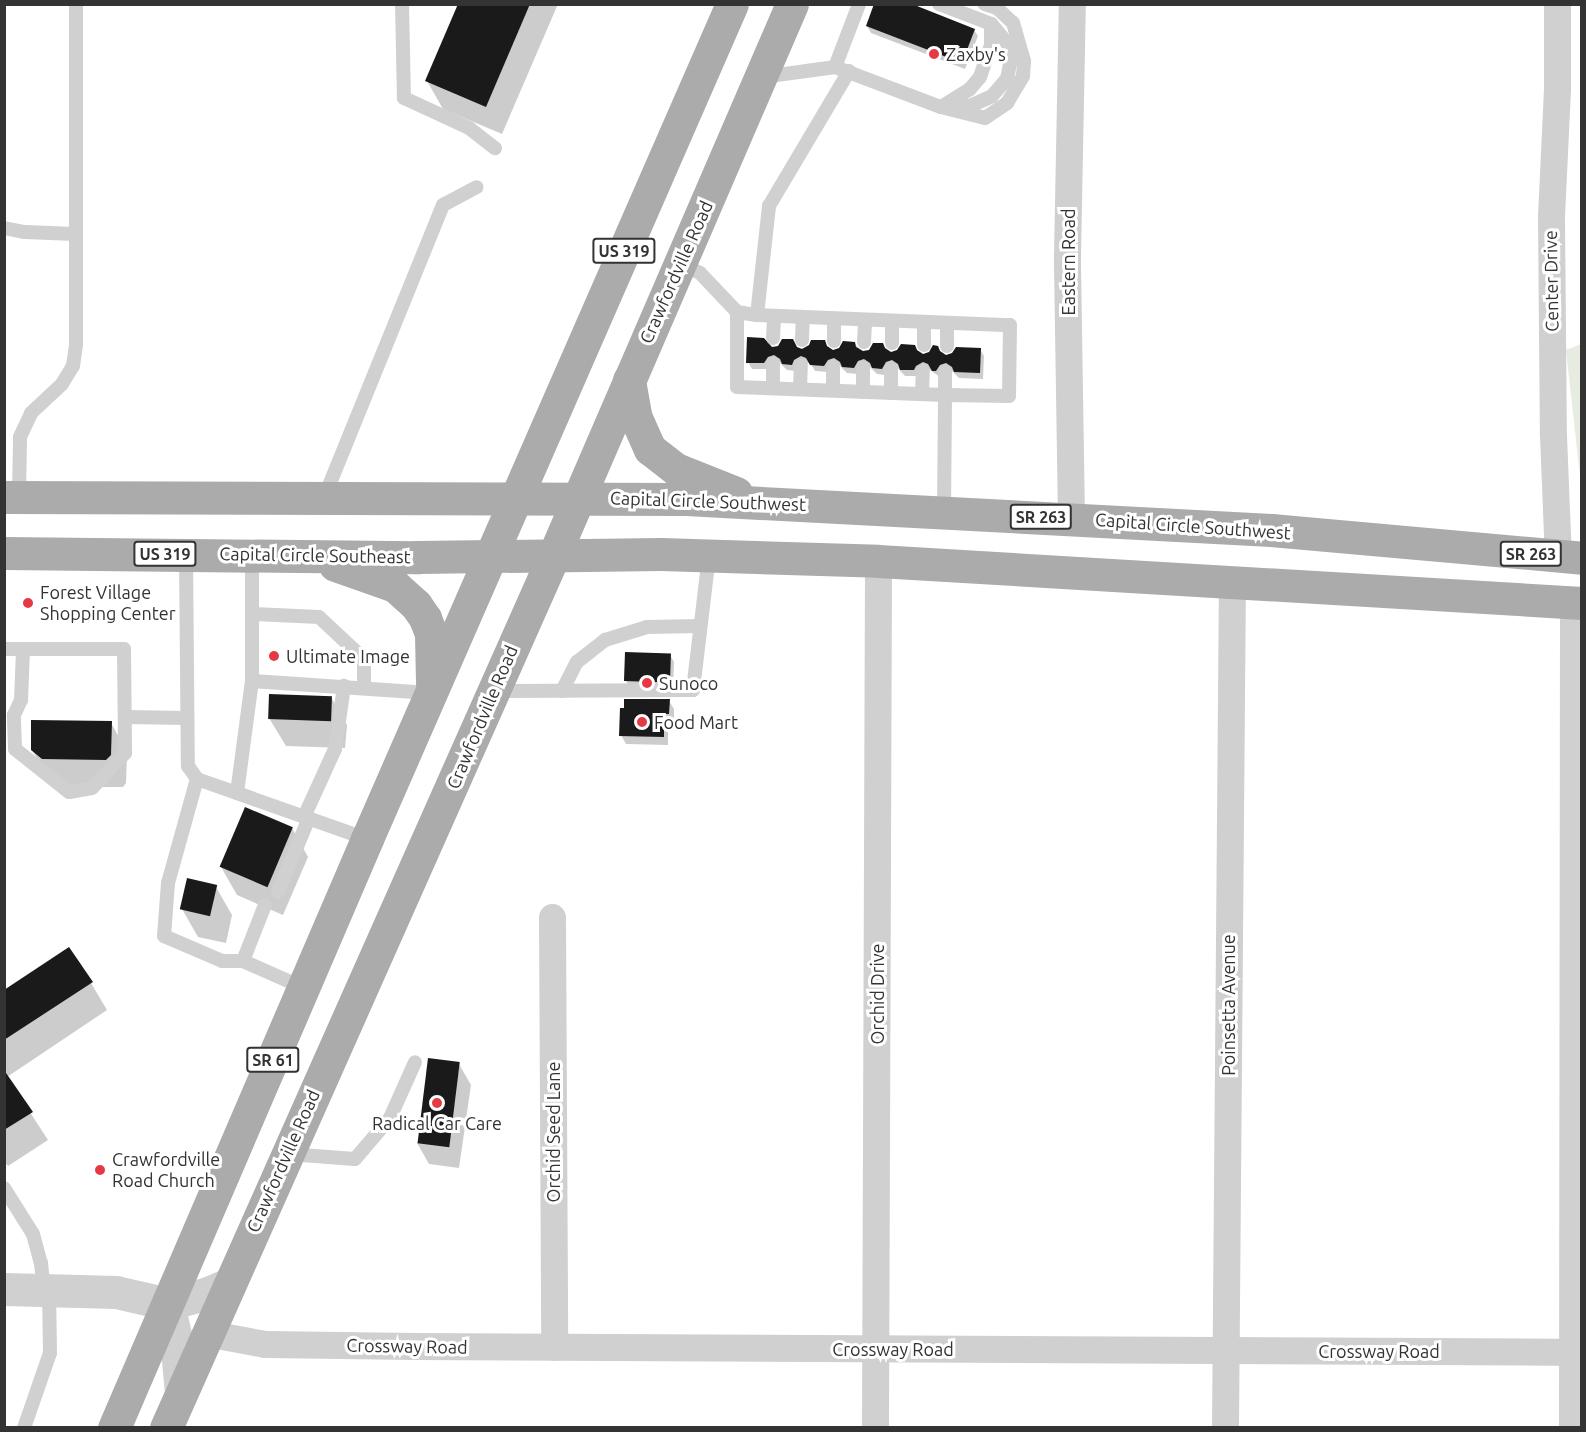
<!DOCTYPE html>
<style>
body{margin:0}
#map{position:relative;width:1586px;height:1432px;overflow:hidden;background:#fff;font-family:Ubuntu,sans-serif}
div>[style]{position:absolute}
.green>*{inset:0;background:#e6ecdf}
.shadow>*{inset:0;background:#0003}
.building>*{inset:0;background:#1a1a1a;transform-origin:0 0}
.service>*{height:14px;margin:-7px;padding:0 7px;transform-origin:7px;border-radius:7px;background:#d0d0d0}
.minor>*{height:27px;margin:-13.5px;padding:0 13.5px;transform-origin:13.5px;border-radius:13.5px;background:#d0d0d0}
.tertiary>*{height:33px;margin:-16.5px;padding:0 16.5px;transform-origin:16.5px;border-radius:16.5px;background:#d0d0d0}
.primary>*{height:33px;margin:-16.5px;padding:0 16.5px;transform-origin:16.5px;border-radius:16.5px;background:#ababab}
.dots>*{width:16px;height:16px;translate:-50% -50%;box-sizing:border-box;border:3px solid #fff;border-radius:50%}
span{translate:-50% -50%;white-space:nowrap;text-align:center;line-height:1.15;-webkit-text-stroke:6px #fff;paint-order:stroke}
.shield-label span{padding:2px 4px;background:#fff;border:2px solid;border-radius:4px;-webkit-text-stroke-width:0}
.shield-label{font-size:16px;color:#333;font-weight:700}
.poi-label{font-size:18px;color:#333}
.left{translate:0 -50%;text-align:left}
.street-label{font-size:18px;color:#333}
.frame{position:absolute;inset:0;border:6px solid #333;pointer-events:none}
</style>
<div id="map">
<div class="green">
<div style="clip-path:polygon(1581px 344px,1582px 344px,1581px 485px,1566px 350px)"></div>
</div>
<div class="shadow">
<div style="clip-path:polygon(460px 4px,558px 4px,502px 134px,443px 109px,427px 81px)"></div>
<div style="clip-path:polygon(867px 26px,974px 30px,978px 36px,965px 69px,871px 33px)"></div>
<div style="clip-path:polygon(854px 343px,863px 352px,885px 350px,891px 354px,918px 352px,923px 356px,941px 353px,946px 357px,980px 349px,984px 356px,983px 379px,959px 378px,950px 369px,940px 377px,927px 368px,917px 376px,905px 376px,896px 366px,885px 375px,877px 374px,868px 365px,858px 374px,847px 373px,838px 364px,828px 372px,815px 371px,811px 364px,805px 362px,795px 371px,787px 370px,778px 361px,768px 369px,752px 369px,748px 362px,771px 349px,828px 348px,833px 352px)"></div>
<div style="clip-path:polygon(670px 655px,674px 662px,673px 687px,630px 687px,626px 681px)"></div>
<div style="clip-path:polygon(331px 697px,347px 725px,345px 748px,286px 746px,269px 718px)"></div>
<div style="clip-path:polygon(669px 701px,674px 709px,674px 722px,668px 722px,668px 745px,626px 744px,621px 735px)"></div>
<div style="clip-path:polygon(111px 723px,127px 751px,126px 783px,123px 787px,59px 787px,49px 778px,32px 750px)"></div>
<div style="clip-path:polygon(292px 828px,308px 857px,283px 915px,237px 895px,221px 867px)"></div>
<div style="clip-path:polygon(216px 887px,232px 915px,226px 943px,198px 937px,182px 909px)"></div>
<div style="clip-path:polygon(91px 983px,107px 1010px,7px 1077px,48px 1140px,8px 1166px,4px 1161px,4px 992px)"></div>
<div style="clip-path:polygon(459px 1064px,471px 1085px,459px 1168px,429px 1164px,417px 1143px)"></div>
</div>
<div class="building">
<div style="clip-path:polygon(458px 4px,530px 4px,486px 107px,425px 81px)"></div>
<div style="clip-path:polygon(874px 4px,912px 4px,975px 29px,962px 63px,866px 26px)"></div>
<div style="clip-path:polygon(747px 337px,764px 338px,772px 347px,778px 346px,782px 339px,793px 339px,797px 347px,802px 349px,809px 345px,811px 340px,825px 340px,827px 346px,833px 350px,839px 348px,843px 341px,855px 342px,856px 347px,863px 351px,869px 350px,873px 343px,883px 343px,885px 348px,891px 352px,897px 350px,901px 344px,915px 345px,917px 350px,923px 354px,929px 352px,933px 345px,938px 346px,940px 351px,946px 355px,952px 353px,956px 347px,981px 348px,980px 373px,954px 372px,952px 367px,946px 363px,940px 365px,936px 371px,932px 371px,928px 364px,923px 362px,916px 366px,914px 370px,900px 370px,898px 364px,892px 360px,886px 362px,882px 369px,872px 368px,870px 363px,864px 359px,858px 361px,854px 368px,842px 367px,840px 362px,834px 358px,828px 360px,824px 366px,810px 365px,806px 358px,801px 356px,794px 360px,792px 365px,782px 364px,780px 359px,774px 355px,768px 357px,764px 363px,746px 363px)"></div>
<div style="left:625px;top:652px;width:46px;height:29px;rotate:2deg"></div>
<div style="left:269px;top:694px;width:63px;height:25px;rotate:2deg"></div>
<div style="clip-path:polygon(624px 699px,670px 699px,669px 714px,664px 714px,664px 737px,619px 736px,620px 708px,624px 708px)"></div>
<div style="clip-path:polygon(31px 720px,112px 721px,111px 755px,106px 760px,42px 759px,31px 750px)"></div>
<div style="left:245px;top:807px;width:52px;height:65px;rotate:23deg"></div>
<div style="left:187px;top:878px;width:31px;height:32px;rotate:13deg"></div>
<div style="clip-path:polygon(69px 947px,93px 982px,4px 1040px,4px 990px)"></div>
<div style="left:428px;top:1058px;width:32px;height:86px;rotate:7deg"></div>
<div style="clip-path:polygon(4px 1070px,33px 1112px,4px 1130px)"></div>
</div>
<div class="service">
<div style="left:402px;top:4px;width:94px;rotate:88.8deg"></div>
<div style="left:404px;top:98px;width:72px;rotate:24.8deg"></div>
<div style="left:469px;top:128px;width:33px;rotate:38deg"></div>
<div style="left:939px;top:4px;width:56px;rotate:21deg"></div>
<div style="left:991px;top:24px;width:21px;rotate:90deg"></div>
<div style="left:991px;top:45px;width:34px;rotate:109deg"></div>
<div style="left:980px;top:77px;width:16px;rotate:130deg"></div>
<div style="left:970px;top:89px;width:34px;rotate:148deg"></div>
<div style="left:835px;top:67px;width:67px;rotate:-69.1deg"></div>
<div style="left:762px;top:77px;width:74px;rotate:-7.8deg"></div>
<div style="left:835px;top:67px;width:113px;rotate:20.7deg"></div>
<div style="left:941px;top:107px;width:45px;rotate:14deg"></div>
<div style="left:985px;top:118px;width:27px;rotate:-34deg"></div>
<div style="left:1007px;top:103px;width:31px;rotate:-59deg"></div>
<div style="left:1023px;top:76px;width:15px;rotate:-86deg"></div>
<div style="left:1024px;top:61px;width:40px;rotate:-106deg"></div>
<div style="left:1013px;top:23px;width:22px;rotate:-137deg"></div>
<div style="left:997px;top:8px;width:13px;rotate:-162deg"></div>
<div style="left:955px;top:106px;width:15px"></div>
<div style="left:970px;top:106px;width:24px;rotate:-24deg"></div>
<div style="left:992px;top:96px;width:23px;rotate:-49deg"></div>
<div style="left:1007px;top:79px;width:16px;rotate:-79deg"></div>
<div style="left:1010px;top:63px;width:19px;rotate:-96deg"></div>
<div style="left:1008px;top:44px;width:26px;rotate:-130deg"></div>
<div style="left:4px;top:228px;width:21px;rotate:11deg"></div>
<div style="left:25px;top:232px;width:50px;rotate:2.3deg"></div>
<div style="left:680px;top:264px;width:22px;rotate:24deg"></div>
<div style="left:700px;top:273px;width:54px;rotate:46.5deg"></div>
<div style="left:757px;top:315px;width:110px;rotate:-83.7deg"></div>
<div style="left:769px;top:206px;width:157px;rotate:-59.3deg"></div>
<div style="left:773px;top:338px;width:22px;rotate:-87deg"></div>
<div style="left:802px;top:340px;width:23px;rotate:-88deg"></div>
<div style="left:834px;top:341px;width:22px;rotate:-90deg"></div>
<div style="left:864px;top:342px;width:22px;rotate:-87deg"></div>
<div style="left:892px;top:343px;width:22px;rotate:-90deg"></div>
<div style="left:924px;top:345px;width:23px;rotate:-90deg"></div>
<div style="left:947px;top:346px;width:23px;rotate:-90deg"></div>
<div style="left:773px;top:364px;width:24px;rotate:90deg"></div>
<div style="left:800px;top:389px;width:24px;rotate:-88deg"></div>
<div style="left:833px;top:390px;width:23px;rotate:-90deg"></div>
<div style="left:863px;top:392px;width:24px;rotate:-90deg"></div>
<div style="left:891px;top:393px;width:24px;rotate:-90deg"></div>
<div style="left:922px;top:394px;width:23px;rotate:-88deg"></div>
<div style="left:19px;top:497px;width:60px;rotate:-89deg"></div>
<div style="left:20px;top:437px;width:26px;rotate:-65deg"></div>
<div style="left:31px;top:413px;width:42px;rotate:-43.1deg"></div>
<div style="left:62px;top:384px;width:21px;rotate:-59deg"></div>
<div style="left:73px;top:366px;width:22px;rotate:-82deg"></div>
<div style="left:76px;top:344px;width:340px;rotate:-90deg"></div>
<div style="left:324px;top:498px;width:316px;rotate:-67.9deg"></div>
<div style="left:443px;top:205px;width:38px;rotate:-28deg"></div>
<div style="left:944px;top:512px;width:117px;rotate:-89.5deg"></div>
<div style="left:945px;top:395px;width:208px;rotate:-177.8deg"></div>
<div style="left:737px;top:387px;width:75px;rotate:-90deg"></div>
<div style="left:737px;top:312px;width:20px;rotate:9deg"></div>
<div style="left:757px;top:315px;width:253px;rotate:2.3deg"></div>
<div style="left:1010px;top:325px;width:71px;rotate:90.8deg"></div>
<div style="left:1009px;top:396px;width:64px;rotate:-179.1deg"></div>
<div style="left:945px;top:395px;width:23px;rotate:-90deg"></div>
<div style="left:186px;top:554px;width:212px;rotate:89.5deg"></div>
<div style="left:188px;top:766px;width:16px;rotate:55deg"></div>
<div style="left:197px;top:779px;width:180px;rotate:19.4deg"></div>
<div style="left:252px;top:614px;width:67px;rotate:2.6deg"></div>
<div style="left:319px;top:617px;width:62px;rotate:43deg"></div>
<div style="left:364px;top:659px;width:29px;rotate:90deg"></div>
<div style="left:4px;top:649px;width:120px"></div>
<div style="left:124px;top:649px;width:104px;rotate:89.4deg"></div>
<div style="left:125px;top:753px;width:48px;rotate:133.3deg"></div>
<div style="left:92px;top:788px;width:23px;rotate:170deg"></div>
<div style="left:69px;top:792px;width:69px;rotate:-141.5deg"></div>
<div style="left:15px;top:749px;width:34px;rotate:-92deg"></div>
<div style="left:14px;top:715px;width:17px;rotate:-65deg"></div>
<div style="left:21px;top:700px;width:50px;rotate:-87.7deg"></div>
<div style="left:252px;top:681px;width:178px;rotate:3.9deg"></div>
<div style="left:495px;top:691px;width:198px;rotate:-0.3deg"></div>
<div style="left:693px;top:690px;width:135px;rotate:-83.2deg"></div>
<div style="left:562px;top:691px;width:33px;rotate:-63deg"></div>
<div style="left:577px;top:662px;width:36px;rotate:-38deg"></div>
<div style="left:605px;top:640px;width:44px;rotate:-17.2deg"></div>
<div style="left:647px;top:627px;width:53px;rotate:-1.1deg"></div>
<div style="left:125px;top:717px;width:62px;rotate:0.9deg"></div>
<div style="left:197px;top:779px;width:108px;rotate:105.6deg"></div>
<div style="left:168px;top:883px;width:53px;rotate:94.3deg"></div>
<div style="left:164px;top:936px;width:63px;rotate:23.3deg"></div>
<div style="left:222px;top:961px;width:21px"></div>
<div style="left:243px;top:961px;width:67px;rotate:23.9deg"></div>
<div style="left:237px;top:793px;width:113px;rotate:-82.4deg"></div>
<div style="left:252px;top:681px;width:127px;rotate:-90deg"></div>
<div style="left:304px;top:817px;width:75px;rotate:-65.5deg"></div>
<div style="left:335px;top:749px;width:64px;rotate:-81.9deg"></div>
<div style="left:278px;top:892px;width:80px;rotate:-67.3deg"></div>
<div style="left:243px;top:961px;width:60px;rotate:-68.6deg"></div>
<div style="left:288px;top:1154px;width:67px;rotate:4.3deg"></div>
<div style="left:355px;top:1159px;width:54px;rotate:-49.5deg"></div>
<div style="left:390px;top:1118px;width:61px;rotate:-65.9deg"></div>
<div style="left:4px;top:1188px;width:54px;rotate:57.8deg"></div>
<div style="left:33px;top:1234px;width:30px;rotate:75deg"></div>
<div style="left:41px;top:1263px;width:27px;rotate:84deg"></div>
<div style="left:24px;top:1428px;width:79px;rotate:-70.9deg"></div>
<div style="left:50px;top:1353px;width:63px;rotate:-90.9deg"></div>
</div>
<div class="minor">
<div style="left:1557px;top:4px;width:85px;rotate:90deg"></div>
<div style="left:1557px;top:89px;width:128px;rotate:92.7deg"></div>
<div style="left:1551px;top:217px;width:218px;rotate:89.5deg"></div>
<div style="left:1553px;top:435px;width:122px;rotate:87.7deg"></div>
<div style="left:1071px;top:519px;width:263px;rotate:-90.9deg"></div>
<div style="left:1067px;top:256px;width:252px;rotate:-88.9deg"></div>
<div style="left:552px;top:917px;width:430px;rotate:89.7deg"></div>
<div style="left:206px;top:1333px;width:60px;rotate:10.6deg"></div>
<div style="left:265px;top:1344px;width:151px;rotate:0.8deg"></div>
<div style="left:416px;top:1346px;width:1166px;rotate:0.29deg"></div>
<div style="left:875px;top:1428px;width:867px;rotate:-89.8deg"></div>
<div style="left:1225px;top:1428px;width:845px;rotate:-89.53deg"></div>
<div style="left:1572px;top:1428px;width:825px;rotate:-89.93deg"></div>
</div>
<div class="tertiary">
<div style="left:4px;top:1289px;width:112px;rotate:1.5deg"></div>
<div style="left:116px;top:1292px;width:53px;rotate:13deg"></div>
<div style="left:168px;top:1304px;width:41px;rotate:-15.4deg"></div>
<div style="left:208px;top:1293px;width:21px;rotate:-23deg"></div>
<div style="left:168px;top:1304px;width:35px;rotate:77deg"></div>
<div style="left:176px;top:1338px;width:55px;rotate:84.8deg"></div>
</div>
<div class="primary">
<div style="left:629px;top:380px;width:39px;rotate:80deg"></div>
<div style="left:636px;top:418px;width:34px;rotate:66deg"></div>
<div style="left:650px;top:449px;width:33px;rotate:38deg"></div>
<div style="left:676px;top:469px;width:65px;rotate:21.8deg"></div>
<div style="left:4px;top:497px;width:682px;rotate:0.17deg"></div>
<div style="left:686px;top:499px;width:586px;rotate:3.03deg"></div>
<div style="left:1271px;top:530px;width:312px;rotate:5.1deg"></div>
<div style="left:4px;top:553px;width:413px;rotate:0.6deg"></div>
<div style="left:417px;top:557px;width:244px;rotate:-0.7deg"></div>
<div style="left:661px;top:554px;width:217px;rotate:1.8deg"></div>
<div style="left:878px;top:561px;width:705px;rotate:3.41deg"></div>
<div style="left:335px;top:565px;width:64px;rotate:19.3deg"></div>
<div style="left:395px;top:586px;width:28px;rotate:42deg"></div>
<div style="left:416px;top:605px;width:16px;rotate:55deg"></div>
<div style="left:425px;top:618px;width:17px;rotate:69deg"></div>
<div style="left:431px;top:634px;width:49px;rotate:88.8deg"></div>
<div style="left:114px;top:1428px;width:641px;rotate:-66.75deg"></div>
<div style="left:367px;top:839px;width:911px;rotate:-66.39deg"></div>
<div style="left:166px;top:1428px;width:955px;rotate:-66.04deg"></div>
<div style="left:554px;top:555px;width:600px;rotate:-66.64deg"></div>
</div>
<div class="dots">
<div style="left:934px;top:54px;background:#e63946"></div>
<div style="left:28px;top:603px;background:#e63946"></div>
<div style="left:274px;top:656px;background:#e63946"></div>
<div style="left:647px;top:683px;background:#e63946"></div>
<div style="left:642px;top:722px;background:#e63946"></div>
<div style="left:437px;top:1103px;background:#e63946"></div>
<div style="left:100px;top:1170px;background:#e63946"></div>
</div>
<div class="shield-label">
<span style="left:624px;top:251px">US 319</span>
<span style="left:1041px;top:517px">SR 263</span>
<span style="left:165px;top:554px">US 319</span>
<span style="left:1531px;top:554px">SR 263</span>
<span style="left:273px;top:1060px">SR 61</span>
</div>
<div class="poi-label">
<span class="left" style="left:946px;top:54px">Zaxby's</span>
<span class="left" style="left:40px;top:603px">Forest Village<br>Shopping Center</span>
<span class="left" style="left:286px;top:656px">Ultimate Image</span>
<span class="left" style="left:659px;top:683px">Sunoco</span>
<span class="left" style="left:654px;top:722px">Food Mart</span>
<span style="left:437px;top:1123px">Radical Car Care</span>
<span class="left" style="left:112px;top:1170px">Crawfordville<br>Road Church</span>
</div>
<div class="street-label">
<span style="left:1068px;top:262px;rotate:-90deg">Eastern Road</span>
<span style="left:676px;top:272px;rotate:-66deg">Crawfordville Road</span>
<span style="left:1551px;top:281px;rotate:-91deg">Center Drive</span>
<span style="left:708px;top:501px;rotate:2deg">Capital Circle Southwest</span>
<span style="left:1193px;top:526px;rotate:4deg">Capital Circle Southwest</span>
<span style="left:315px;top:555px;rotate:1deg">Capital Circle Southeast</span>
<span style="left:482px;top:717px;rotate:-67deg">Crawfordville Road</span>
<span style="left:877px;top:994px;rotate:-90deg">Orchid Drive</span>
<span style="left:1228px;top:1005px;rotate:-90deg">Poinsetta Avenue</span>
<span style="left:553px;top:1132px;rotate:-90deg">Orchid Seed Lane</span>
<span style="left:283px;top:1161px;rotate:-66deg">Crawfordville Road</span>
<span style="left:407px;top:1346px;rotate:1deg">Crossway Road</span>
<span style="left:893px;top:1349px">Crossway Road</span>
<span style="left:1379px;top:1351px">Crossway Road</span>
</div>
<div class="frame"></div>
</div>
